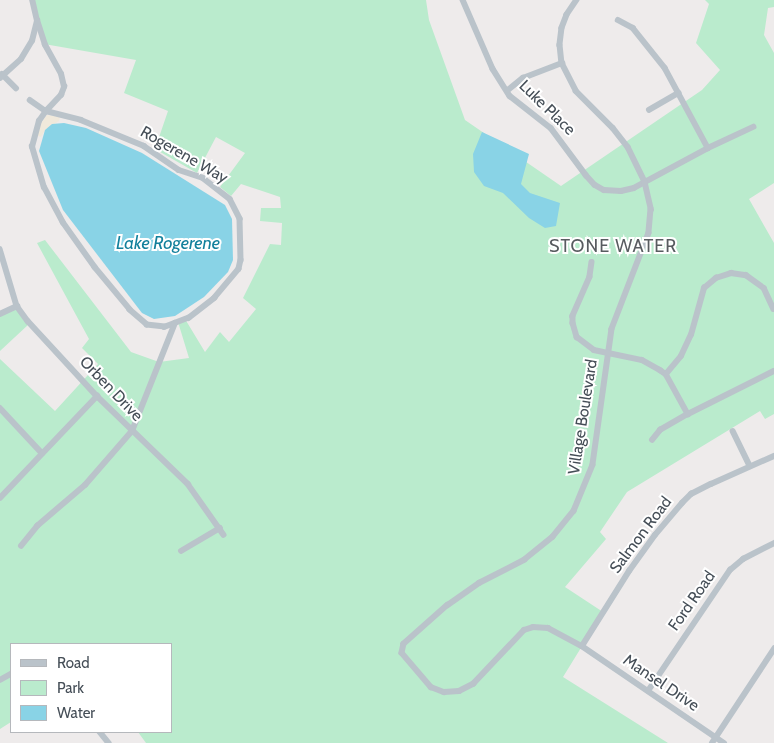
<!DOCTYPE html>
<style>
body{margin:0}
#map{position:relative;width:774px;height:743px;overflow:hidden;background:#eeebeb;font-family:Cabin,sans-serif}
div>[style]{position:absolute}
.green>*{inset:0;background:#baebcd}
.sand>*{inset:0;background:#f0e9db}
.water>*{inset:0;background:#89d3e6}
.minor>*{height:5.5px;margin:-2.75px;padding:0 2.75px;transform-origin:2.75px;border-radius:2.75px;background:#bac3ca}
span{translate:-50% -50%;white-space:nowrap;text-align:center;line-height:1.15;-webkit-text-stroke:4px #fff;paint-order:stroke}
.street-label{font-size:16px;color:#454e57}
.water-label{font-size:18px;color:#13809c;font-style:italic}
.neighbourhood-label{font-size:18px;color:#585c60;letter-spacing:1px}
.legend{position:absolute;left:10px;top:643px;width:162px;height:90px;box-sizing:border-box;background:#fff;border:1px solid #b5b8bc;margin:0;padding:6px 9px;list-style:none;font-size:15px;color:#454e57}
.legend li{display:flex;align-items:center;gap:10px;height:25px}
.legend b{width:25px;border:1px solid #b5b8bc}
</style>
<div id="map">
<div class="green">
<div style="clip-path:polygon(33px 0,426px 0,429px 20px,465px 120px,561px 186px,702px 90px,720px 70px,696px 43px,709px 4px,705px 0,774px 0,774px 7px,768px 8px,764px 35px,774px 53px,774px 183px,749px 199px,774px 243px,774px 414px,765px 419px,760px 411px,627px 492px,600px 532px,606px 539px,565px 587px,603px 612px,563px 677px,668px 743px,146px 743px,138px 732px,171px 732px,171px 644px,11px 644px,11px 722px,0 729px,0 359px,55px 411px,98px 364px,82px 348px,89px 339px,37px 243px,45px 240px,131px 352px,159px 362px,189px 358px,178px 322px,185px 319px,205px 352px,220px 332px,229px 342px,256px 309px,243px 298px,270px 244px,281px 245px,282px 223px,260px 221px,261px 208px,281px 208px,280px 197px,241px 184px,231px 196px,220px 187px,245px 153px,216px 137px,197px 173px,155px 149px,168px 111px,124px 93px,136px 60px,44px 44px)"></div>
<div style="clip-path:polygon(15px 308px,29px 324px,0 351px,0 316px)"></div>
</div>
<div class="sand">
<div style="clip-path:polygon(47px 115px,60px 117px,59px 121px,45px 130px,41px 137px,36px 135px,39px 126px)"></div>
</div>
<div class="water">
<div style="clip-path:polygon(64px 123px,86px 128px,142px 153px,225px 205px,232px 219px,233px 260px,228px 272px,204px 297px,175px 316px,154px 319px,142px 313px,63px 210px,39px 151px,45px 130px,52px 124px)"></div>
<div style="clip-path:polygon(482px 132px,529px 154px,521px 184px,530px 193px,560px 203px,556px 226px,545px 228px,529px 218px,503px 193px,484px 186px,474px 172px,473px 154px)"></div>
</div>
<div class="minor">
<div style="left:463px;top:0;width:75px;rotate:66.5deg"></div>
<div style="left:493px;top:69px;width:32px;rotate:58deg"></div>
<div style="left:510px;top:96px;width:52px;rotate:38deg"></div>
<div style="left:551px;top:128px;width:59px;rotate:53.3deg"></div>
<div style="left:586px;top:175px;width:13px;rotate:48deg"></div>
<div style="left:595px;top:185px;width:10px;rotate:29deg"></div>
<div style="left:604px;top:190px;width:17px;rotate:3deg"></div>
<div style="left:621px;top:191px;width:13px;rotate:-13deg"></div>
<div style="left:634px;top:188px;width:84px;rotate:-28.4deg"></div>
<div style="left:708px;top:148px;width:50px;rotate:-25deg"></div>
<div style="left:577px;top:0;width:18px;rotate:124deg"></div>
<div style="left:567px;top:15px;width:14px;rotate:111deg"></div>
<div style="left:562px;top:28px;width:17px;rotate:97deg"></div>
<div style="left:560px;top:45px;width:18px;rotate:84deg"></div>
<div style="left:562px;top:63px;width:31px;rotate:63deg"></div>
<div style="left:576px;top:91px;width:52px;rotate:45deg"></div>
<div style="left:613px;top:128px;width:24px;rotate:52deg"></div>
<div style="left:628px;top:147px;width:39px;rotate:64deg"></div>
<div style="left:645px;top:182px;width:28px;rotate:77deg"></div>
<div style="left:651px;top:209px;width:24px;rotate:95deg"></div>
<div style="left:649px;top:233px;width:103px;rotate:111.1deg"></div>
<div style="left:612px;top:329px;width:137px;rotate:98deg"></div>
<div style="left:593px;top:465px;width:50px;rotate:112.4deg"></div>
<div style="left:574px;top:511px;width:33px;rotate:129deg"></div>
<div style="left:553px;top:537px;width:36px;rotate:141deg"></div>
<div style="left:525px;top:560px;width:51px;rotate:152.9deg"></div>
<div style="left:480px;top:583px;width:39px;rotate:145deg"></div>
<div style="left:448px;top:605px;width:59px;rotate:138.4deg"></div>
<div style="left:404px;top:644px;width:9px;rotate:103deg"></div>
<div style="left:402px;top:653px;width:45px;rotate:49.5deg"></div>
<div style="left:431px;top:687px;width:14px;rotate:21deg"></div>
<div style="left:444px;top:692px;width:15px;rotate:-4deg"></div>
<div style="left:459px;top:691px;width:16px;rotate:-27deg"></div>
<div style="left:473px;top:684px;width:74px;rotate:-46.6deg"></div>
<div style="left:524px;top:630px;width:9px;rotate:-18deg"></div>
<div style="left:533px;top:627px;width:15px;rotate:4deg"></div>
<div style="left:548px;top:628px;width:38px;rotate:28deg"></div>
<div style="left:582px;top:646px;width:172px;rotate:34.3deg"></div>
<div style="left:618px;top:20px;width:17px;rotate:28deg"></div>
<div style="left:633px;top:28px;width:51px;rotate:51.3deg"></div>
<div style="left:665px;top:68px;width:91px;rotate:61.7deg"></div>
<div style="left:2px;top:74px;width:20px;rotate:45deg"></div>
<div style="left:0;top:78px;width:28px;rotate:-42deg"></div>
<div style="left:21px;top:59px;width:21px;rotate:-59deg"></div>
<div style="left:32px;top:41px;width:21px;rotate:-76deg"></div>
<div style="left:37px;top:21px;width:22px;rotate:-103deg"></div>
<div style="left:508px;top:90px;width:19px;rotate:-39deg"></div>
<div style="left:523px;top:78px;width:42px;rotate:-21deg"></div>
<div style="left:30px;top:100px;width:19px;rotate:35deg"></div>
<div style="left:46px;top:111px;width:36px;rotate:14deg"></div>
<div style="left:81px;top:120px;width:68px;rotate:22.4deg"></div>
<div style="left:144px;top:146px;width:42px;rotate:34.4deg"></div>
<div style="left:179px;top:170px;width:25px;rotate:18deg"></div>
<div style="left:203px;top:178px;width:34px;rotate:38deg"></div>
<div style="left:230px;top:199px;width:22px;rotate:63deg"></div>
<div style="left:240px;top:219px;width:41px;rotate:88.6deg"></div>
<div style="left:241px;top:260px;width:9px;rotate:103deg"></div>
<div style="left:239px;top:269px;width:38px;rotate:130deg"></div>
<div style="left:215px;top:298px;width:33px;rotate:142deg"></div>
<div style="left:189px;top:318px;width:26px;rotate:159deg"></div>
<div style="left:165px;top:327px;width:18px;rotate:-174deg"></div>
<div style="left:147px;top:325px;width:23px;rotate:-139deg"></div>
<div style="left:130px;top:310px;width:55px;rotate:-129.8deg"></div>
<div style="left:95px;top:268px;width:55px;rotate:-125.4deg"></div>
<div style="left:63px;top:223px;width:40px;rotate:-118deg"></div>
<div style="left:44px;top:188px;width:43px;rotate:-106.3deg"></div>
<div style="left:32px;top:147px;width:27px;rotate:-75deg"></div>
<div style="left:39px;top:121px;width:12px;rotate:-55deg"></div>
<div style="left:46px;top:111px;width:22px;rotate:-47deg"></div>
<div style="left:61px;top:95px;width:9px;rotate:-69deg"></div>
<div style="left:64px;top:87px;width:13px;rotate:-103deg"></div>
<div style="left:61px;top:74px;width:33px;rotate:-119deg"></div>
<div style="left:45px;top:45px;width:25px;rotate:-108deg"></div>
<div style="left:649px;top:110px;width:34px;rotate:-30deg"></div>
<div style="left:0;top:249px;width:59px;rotate:73.4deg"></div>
<div style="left:17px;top:306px;width:19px;rotate:54deg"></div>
<div style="left:28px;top:321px;width:102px;rotate:47.4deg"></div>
<div style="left:97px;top:396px;width:127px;rotate:44deg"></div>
<div style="left:188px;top:484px;width:62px;rotate:54.8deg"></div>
<div style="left:592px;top:262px;width:15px;rotate:98deg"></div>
<div style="left:590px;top:277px;width:43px;rotate:113.6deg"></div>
<div style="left:573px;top:316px;width:7px;rotate:90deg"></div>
<div style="left:573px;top:323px;width:15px;rotate:74deg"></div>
<div style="left:577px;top:337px;width:21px;rotate:37deg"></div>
<div style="left:594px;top:350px;width:49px;rotate:11.8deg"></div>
<div style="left:642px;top:360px;width:21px;rotate:29deg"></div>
<div style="left:660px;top:370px;width:7px;rotate:34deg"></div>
<div style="left:666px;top:374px;width:46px;rotate:61.2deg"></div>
<div style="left:0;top:314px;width:19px;rotate:-25deg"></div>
<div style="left:666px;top:374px;width:23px;rotate:-50deg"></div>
<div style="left:681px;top:356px;width:23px;rotate:-65deg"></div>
<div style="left:691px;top:335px;width:49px;rotate:-74.5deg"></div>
<div style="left:704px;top:288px;width:16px;rotate:-40deg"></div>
<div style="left:716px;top:278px;width:16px;rotate:-18deg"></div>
<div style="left:731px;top:273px;width:15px;rotate:8deg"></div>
<div style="left:746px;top:275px;width:22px;rotate:36deg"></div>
<div style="left:764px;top:288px;width:23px;rotate:65deg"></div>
<div style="left:0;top:408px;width:62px;rotate:47deg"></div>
<div style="left:733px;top:431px;width:39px;rotate:64deg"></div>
<div style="left:652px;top:440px;width:13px;rotate:-51deg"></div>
<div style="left:660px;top:430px;width:32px;rotate:-30deg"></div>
<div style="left:688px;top:414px;width:96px;rotate:-26.6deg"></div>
<div style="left:0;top:498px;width:141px;rotate:-46.4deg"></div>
<div style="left:21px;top:546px;width:26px;rotate:-51deg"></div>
<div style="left:37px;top:526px;width:63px;rotate:-40.5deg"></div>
<div style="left:85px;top:485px;width:72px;rotate:-49deg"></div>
<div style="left:132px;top:431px;width:116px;rotate:-68.3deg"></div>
<div style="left:181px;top:551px;width:45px;rotate:-30.5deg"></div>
<div style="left:582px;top:646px;width:89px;rotate:-57.9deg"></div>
<div style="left:629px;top:571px;width:44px;rotate:-54.2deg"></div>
<div style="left:655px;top:535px;width:42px;rotate:-49.8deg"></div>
<div style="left:682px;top:503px;width:13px;rotate:-45deg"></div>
<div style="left:691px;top:494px;width:22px;rotate:-27deg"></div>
<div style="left:711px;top:484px;width:69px;rotate:-24deg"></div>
<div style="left:0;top:680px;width:13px;rotate:-29deg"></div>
<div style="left:648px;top:691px;width:146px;rotate:-55.9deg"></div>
<div style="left:730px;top:570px;width:17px;rotate:-40deg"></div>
<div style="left:743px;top:559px;width:35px;rotate:-27deg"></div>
<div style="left:100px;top:732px;width:14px;rotate:51deg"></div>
<div style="left:712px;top:743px;width:113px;rotate:-56.6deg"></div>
</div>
<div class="street-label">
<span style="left:547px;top:108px;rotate:44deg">Luke Place</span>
<span style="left:184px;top:155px;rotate:30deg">Rogerene Way</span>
<span style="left:111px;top:389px;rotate:46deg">Orben Drive</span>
<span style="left:583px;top:417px;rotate:-81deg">Village Boulevard</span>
<span style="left:641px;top:535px;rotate:-53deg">Salmon Road</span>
<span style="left:692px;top:601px;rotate:-55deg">Ford Road</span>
<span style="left:661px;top:683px;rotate:34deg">Mansel Drive</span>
</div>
<div class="water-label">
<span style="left:168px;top:243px">Lake Rogerene</span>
</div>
<div class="neighbourhood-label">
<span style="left:613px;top:246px">STONE WATER</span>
</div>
<ul class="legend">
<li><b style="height:6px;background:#bac3ca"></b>Road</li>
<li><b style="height:14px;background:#baebcd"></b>Park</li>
<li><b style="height:14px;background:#89d3e6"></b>Water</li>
</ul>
</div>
